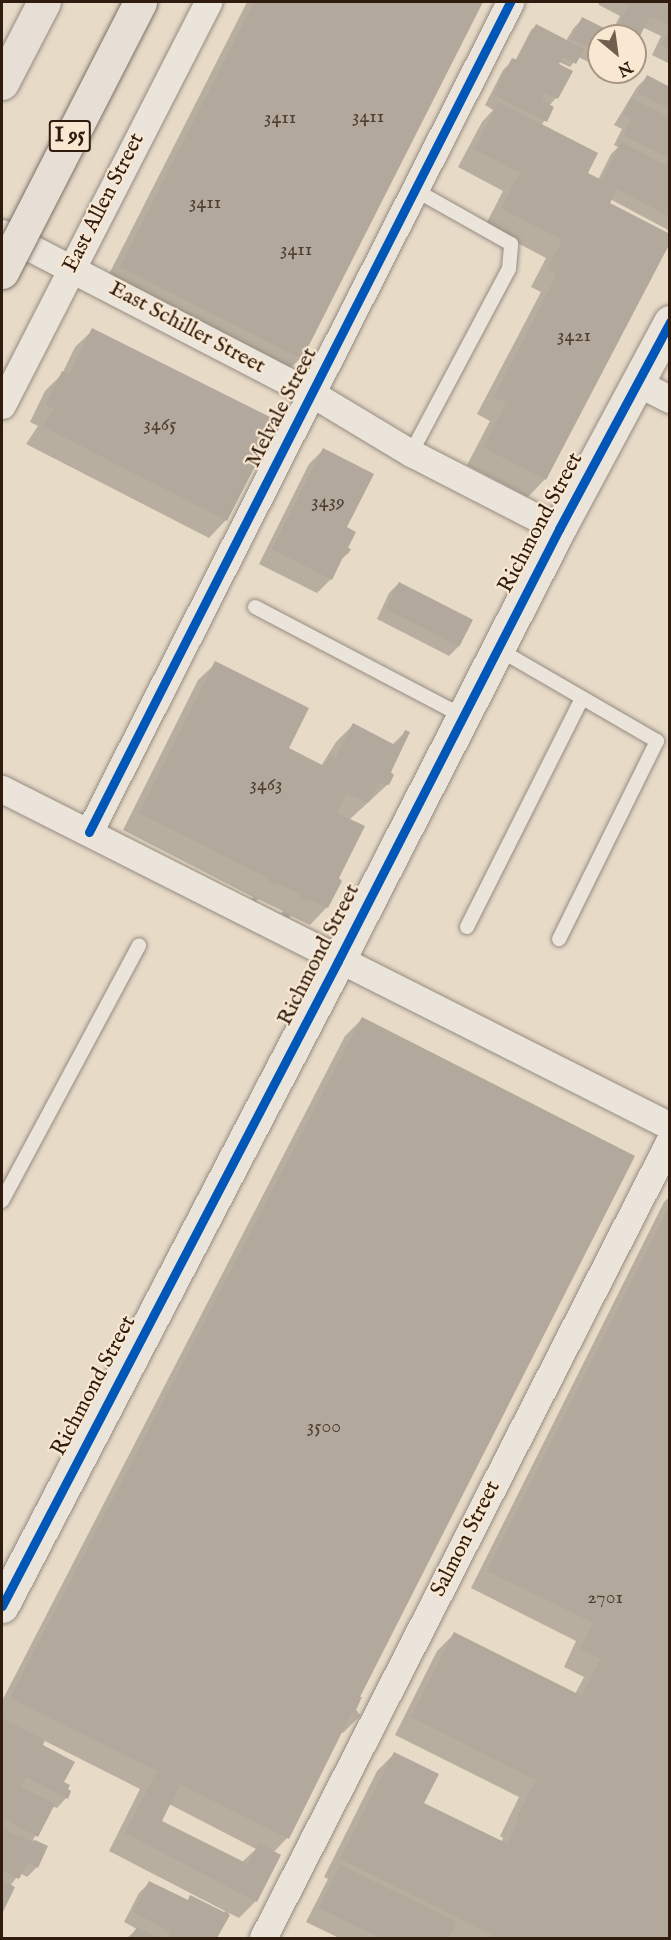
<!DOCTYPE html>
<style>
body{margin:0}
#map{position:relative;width:671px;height:1940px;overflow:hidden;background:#e7dac7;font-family:"IM FELL English",serif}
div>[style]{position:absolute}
.shadow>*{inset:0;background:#0003}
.building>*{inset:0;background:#b2a89b;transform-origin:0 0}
.roads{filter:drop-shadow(0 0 2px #968c81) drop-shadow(0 0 2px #968c81)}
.service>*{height:14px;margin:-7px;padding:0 7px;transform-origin:7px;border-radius:7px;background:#ebe4db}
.minor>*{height:27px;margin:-13.5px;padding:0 13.5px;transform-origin:13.5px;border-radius:13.5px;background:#ebe4db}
.secondary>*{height:33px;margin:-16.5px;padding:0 16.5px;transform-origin:16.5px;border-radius:16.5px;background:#ebe4db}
.motorway>*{height:33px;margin:-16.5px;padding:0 16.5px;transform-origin:16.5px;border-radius:16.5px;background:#e7dfd5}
.bridges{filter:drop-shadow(0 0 2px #7c7368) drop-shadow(0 0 2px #7c7368)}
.motorway-bridge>*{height:33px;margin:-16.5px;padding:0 16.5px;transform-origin:16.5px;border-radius:16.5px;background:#e7dfd5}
.cycleway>*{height:9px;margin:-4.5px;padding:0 4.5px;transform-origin:4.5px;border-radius:4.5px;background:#0057b8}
span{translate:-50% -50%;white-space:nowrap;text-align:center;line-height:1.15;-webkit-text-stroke:4.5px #f8e8d2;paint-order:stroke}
.number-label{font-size:20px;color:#503f32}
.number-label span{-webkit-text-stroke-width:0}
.shield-label span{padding:2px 4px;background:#f8e8d2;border:2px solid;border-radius:4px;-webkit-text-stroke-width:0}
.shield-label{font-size:21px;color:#301c0f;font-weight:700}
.street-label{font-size:22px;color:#301c0f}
.frame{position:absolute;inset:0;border:3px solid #301c0f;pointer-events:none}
.north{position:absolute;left:587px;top:24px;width:60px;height:60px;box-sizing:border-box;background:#f8e8d2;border:2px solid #a89684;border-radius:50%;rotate:151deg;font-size:16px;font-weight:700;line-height:24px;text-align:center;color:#301c0f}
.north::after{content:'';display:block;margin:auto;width:21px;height:27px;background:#705e4f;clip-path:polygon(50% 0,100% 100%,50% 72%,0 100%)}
</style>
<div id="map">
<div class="shadow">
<div style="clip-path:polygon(247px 2px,481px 2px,301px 358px,283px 375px,104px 284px)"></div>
<div style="clip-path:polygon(598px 2px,670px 2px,670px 64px,652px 55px,661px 36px,642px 27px,635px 40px,635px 36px,599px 36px,599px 67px,578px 57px,570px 67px,559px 62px,557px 65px,571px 72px,556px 98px,549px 106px,552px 108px,541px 126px,586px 173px,598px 180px,611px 154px,618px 147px,614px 145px,622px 129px,614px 125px,637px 87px,647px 77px,670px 89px,670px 231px,610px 199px,545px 479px,528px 497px,467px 465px,490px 421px,477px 414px,541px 292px,531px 287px,546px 258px,485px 226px,503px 191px,458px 167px,482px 122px,493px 110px,485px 105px,503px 70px,513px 60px,515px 61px,531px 30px,536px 26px,566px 41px,573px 29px,582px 19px,611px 33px,620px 16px,599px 5px)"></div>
<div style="clip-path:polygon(93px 330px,226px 520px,209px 538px,26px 444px,38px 426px,30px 422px,45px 391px,62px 374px,75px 347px)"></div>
<div style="clip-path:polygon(323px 450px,345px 528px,347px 554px,340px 561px,331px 579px,317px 593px,259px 564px,309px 464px)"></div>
<div style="clip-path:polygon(399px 583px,459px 646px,449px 656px,377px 619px,389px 593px)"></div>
<div style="clip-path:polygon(216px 663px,287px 748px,321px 766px,336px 742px,353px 725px,392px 745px,405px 732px,389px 772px,387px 785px,349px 820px,337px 879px,327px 907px,310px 925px,291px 916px,288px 918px,281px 914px,283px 911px,258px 899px,256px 902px,252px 900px,253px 897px,123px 830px,198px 680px)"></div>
<div style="clip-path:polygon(evenodd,363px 1018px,358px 1698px,354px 1711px,361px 1715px,343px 1733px,341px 1732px,287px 1838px,273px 1853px,256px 1901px,239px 1918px,229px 1913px,216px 1938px,127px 1938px,137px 1929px,124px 1922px,139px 1893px,149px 1883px,186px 1902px,191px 1897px,224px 1914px,225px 1911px,109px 1851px,140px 1789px,43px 1740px,41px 1746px,62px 1783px,66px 1798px,57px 1808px,52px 1806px,33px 1840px,47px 1847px,37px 1867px,27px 1877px,20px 1873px,10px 1886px,13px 1888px,2px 1911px,2px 1701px,345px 1036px,363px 1018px,169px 1804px,256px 1849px,242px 1862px,159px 1822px,169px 1804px)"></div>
<div style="clip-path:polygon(670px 1196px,670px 1938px,339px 1938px,306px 1922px,328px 1879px,324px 1877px,377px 1771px,394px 1754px,422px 1803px,501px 1842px,503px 1838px,500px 1836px,519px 1797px,395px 1735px,437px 1651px,454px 1634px,575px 1694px,584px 1677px,564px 1667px,576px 1641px,471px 1588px,664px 1202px)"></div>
</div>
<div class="building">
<div style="clip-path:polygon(254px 2px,483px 2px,302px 359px,120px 267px)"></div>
<div style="clip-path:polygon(620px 2px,670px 2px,670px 26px,650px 16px,638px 40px,635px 36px,616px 29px,628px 6px)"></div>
<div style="clip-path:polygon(582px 17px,620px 36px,599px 36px,599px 52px,571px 39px)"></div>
<div style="clip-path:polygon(536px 24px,584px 49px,576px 64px,563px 57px,559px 64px,573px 71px,558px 99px,545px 93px,543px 97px,541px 100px,554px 107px,547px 122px,493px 95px,512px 58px,517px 60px)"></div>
<div style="clip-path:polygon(670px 27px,670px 50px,661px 45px)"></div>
<div style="clip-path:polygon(647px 75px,670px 87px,670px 109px,638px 93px)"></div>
<div style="clip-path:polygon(631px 98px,670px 118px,670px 217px,617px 189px,610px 203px,670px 234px,670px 243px,546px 480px,483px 447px,506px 403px,494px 397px,557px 274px,547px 270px,562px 240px,501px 208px,520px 173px,474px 149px,499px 102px,598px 153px,588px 173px,602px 180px,621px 142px,665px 165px,669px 158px,623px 135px,631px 119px,623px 115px)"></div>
<div style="clip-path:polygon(92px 328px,278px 421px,227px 521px,42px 426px,54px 409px,46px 405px,62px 371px,69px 375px)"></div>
<div style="clip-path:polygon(323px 448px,374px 474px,347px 527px,356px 532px,348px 548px,351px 549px,348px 554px,345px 553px,332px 580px,272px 549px)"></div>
<div style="left:399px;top:582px;width:83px;height:30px;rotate:27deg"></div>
<div style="clip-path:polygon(215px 661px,309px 708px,289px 748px,324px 766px,330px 756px,335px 759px,353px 723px,397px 746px,405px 730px,410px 732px,391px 772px,394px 775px,389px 785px,380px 783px,368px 803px,347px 793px,337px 813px,365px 826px,339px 878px,342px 881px,328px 908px,309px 899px,307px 902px,298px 897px,299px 894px,276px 882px,275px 885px,268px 882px,270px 879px,139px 813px)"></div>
<div style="clip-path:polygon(362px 1017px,635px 1156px,360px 1697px,362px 1697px,356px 1710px,358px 1712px,357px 1714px,352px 1712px,289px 1839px,180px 1784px,162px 1821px,248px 1864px,259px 1843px,281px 1855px,257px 1902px,125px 1833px,157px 1771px,10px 1698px)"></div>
<div style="clip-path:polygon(670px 1205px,670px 1938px,490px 1938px,492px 1935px,340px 1859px,394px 1752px,439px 1774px,424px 1803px,508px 1844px,519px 1820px,516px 1819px,536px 1780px,411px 1717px,454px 1632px,582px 1696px,600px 1659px,580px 1649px,593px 1623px,487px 1571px)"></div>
<div style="clip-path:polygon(2px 1718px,45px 1740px,43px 1745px,75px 1762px,64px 1782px,70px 1785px,68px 1789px,71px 1791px,68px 1799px,26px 1777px,21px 1787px,55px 1804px,38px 1837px,5px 1820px,3px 1825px,9px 1828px,7px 1831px,20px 1838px,21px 1835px,25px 1836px,24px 1839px,27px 1841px,28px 1838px,33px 1845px,35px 1840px,48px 1846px,38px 1868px,28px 1862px,19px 1879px,2px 1870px)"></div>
<div style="clip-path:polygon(340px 1865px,457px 1922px,449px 1938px,381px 1938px,319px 1908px)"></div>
<div style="clip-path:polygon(2px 1880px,15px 1887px,2px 1914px)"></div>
<div style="clip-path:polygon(149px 1881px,188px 1900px,190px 1895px,230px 1915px,217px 1938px,167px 1938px,171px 1932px,133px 1912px)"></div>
<div style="clip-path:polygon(137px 1927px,158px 1938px,130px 1938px)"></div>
</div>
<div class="roads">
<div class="service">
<div style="left:411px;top:453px;width:208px;rotate:-62deg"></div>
<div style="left:509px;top:269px;width:25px;rotate:-85deg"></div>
<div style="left:511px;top:244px;width:110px;rotate:-150.6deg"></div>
<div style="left:255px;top:607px;width:235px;rotate:27.7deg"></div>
<div style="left:498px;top:649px;width:184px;rotate:30.1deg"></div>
<div style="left:657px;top:741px;width:221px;rotate:116.3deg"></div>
<div style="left:467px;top:927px;width:256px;rotate:-63.3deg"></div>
<div style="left:2px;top:1201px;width:290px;rotate:-61.8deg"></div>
</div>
<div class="minor">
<div style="left:2px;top:233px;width:348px;rotate:27.4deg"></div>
<div style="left:311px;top:393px;width:117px;rotate:31deg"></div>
<div style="left:411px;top:453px;width:166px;rotate:27.2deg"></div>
<div style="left:638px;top:383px;width:36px;rotate:27deg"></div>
<div style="left:2px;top:405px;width:453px;rotate:-62.9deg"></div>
<div style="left:2px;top:789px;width:748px;rotate:26.77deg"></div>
<div style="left:89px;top:832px;width:931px;rotate:-63.1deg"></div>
<div style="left:263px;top:1938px;width:896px;rotate:-62.98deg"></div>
</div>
<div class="secondary">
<div style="left:2px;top:1606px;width:727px;rotate:-62.48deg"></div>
<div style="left:338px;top:961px;width:485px;rotate:-62.9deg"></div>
<div style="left:559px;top:529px;width:235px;rotate:-61.8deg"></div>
</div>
<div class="motorway">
<div style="left:2px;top:83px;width:91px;rotate:-62.6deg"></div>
</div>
</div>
<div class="bridges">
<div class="motorway-bridge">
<div style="left:2px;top:272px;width:303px;rotate:-62.9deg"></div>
</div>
</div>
<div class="cycleway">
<div style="left:89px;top:832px;width:931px;rotate:-63.1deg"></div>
<div style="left:2px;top:1606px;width:727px;rotate:-62.48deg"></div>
<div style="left:338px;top:961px;width:485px;rotate:-62.9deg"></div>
<div style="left:559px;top:529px;width:235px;rotate:-61.8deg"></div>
</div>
<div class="number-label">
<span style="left:368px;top:116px">3411</span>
<span style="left:280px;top:117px">3411</span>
<span style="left:205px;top:202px">3411</span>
<span style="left:296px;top:249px">3411</span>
<span style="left:574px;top:335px">3421</span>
<span style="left:160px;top:424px">3465</span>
<span style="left:328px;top:501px">3439</span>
<span style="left:266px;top:784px">3463</span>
<span style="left:324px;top:1426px">3500</span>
<span style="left:605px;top:1597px">2701</span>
</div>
<div class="shield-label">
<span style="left:70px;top:136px">I 95</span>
</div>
<div class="street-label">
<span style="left:104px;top:203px;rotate:-63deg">East Allen Street</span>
<span style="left:187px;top:328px;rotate:28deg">East Schiller Street</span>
<span style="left:282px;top:408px;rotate:-63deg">Melvale Street</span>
<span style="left:541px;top:523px;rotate:-62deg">Richmond Street</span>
<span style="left:319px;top:955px;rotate:-63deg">Richmond Street</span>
<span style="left:94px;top:1386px;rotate:-62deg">Richmond Street</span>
<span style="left:466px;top:1539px;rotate:-63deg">Salmon Street</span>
</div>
<div class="frame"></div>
<div class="north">N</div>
</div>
